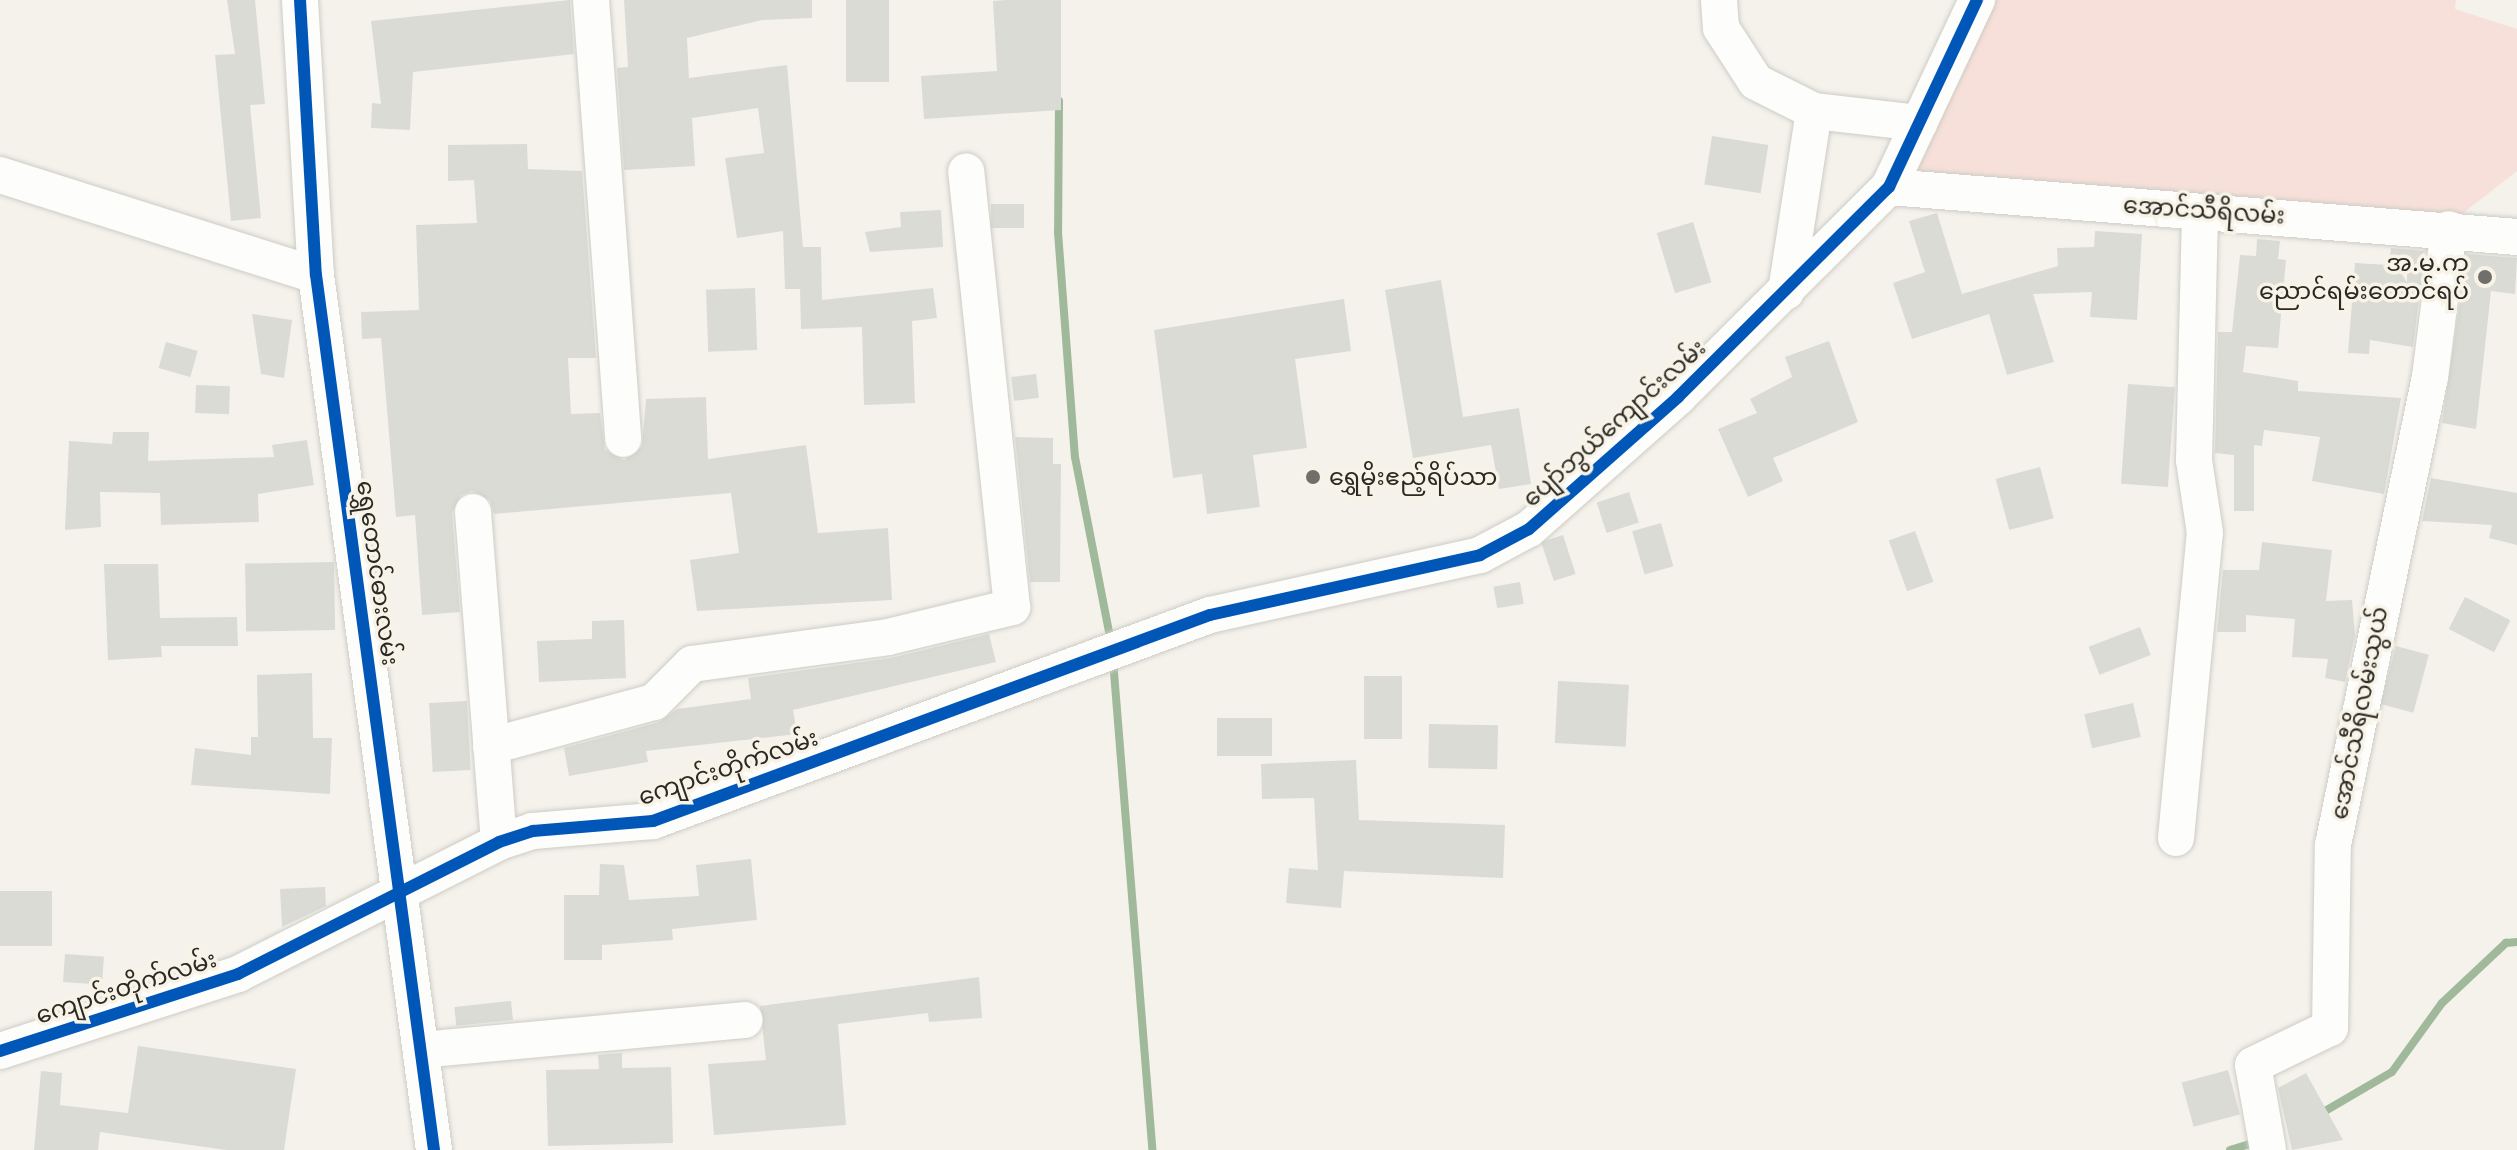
<!DOCTYPE html>
<meta charset="utf-8">
<style>
body{margin:0}
#map{position:relative;width:2517px;height:1150px;overflow:hidden;background:#f4f2eb;font-family:Inter,"Noto Sans Myanmar",sans-serif}
div>[style]{position:absolute}
.green>*{inset:0;background:#f7e0d9}
.stream>*{height:8px;margin:-4px;padding:0 4px;transform-origin:4px;border-radius:4px;background:#9fb99a}
.building>*{inset:0;background:#dbdbd6;transform-origin:0 0}
.roads{filter:drop-shadow(0 0 2px #ceccc6) drop-shadow(0 0 2px #ceccc6)}
.minor>*{height:36px;margin:-18px;padding:0 18px;transform-origin:18px;border-radius:18px;background:#fdfdfc}
.cycleway>*{height:12px;margin:-6px;padding:0 6px;transform-origin:6px;border-radius:6px;background:#0057b8}
.dots>*{width:22px;height:22px;translate:-50% -50%;box-sizing:border-box;border:4px solid #f8f3e7;border-radius:50%}
span{translate:-50% -50%;white-space:nowrap;text-align:center;line-height:1.15;-webkit-text-stroke:7px #f8f3e7;paint-order:stroke}
.street-label{font-size:24px;color:#2b2925}
.poi-label{font-size:24px;color:#2b2925}
.right{translate:-100% -50%;text-align:right}
.left{translate:0 -50%;text-align:left}
</style>
<div id="map">
<div class="green">
<div style="clip-path:polygon(1988px 0,2456px 0,2455px 9px,2517px 29px,2517px 171px,2462px 214px,1909px 173px)"></div>
</div>
<div class="stream">
<div style="left:1059px;top:101px;width:131px;rotate:90.4deg"></div>
<div style="left:1058px;top:232px;width:226px;rotate:85.7deg"></div>
<div style="left:1075px;top:457px;width:189px;rotate:79deg"></div>
<div style="left:1113px;top:660px;width:492px;rotate:85.4deg"></div>
<div style="left:2320px;top:1114px;width:83px;rotate:-30.3deg"></div>
<div style="left:2392px;top:1072px;width:85px;rotate:-54.1deg"></div>
<div style="left:2442px;top:1003px;width:88px;rotate:-43.2deg"></div>
<div style="left:2506px;top:943px;width:11px;rotate:-5deg"></div>
<div style="left:2230px;top:1150px;width:28px;rotate:-17deg"></div>
</div>
<div class="building">
<div style="clip-path:polygon(227px 0,255px 0,265px 104px,250px 105px,261px 218px,231px 221px,215px 55px,235px 54px)"></div>
<div style="clip-path:polygon(570px 0,574px 54px,413px 72px,410px 130px,371px 128px,372px 103px,381px 104px,371px 21px)"></div>
<div style="clip-path:polygon(624px 0,812px 0,812px 18px,762px 20px,687px 38px,689px 78px,787px 65px,803px 247px,821px 247px,822px 300px,933px 288px,937px 318px,912px 321px,915px 403px,864px 405px,862px 327px,801px 329px,800px 289px,785px 289px,783px 231px,737px 238px,725px 158px,764px 153px,758px 108px,692px 118px,695px 166px,624px 170px,617px 68px,628px 67px)"></div>
<div style="left:846px;top:0;width:43px;height:82px"></div>
<div style="clip-path:polygon(1006px 0,1061px 0,1061px 110px,924px 119px,921px 76px,997px 71px,993px 1px)"></div>
<div style="left:1712px;top:136px;width:57px;height:49px;rotate:9deg"></div>
<div style="clip-path:polygon(527px 144px,528px 169px,582px 171px,596px 358px,568px 358px,571px 414px,600px 413px,605px 450px,624px 460px,642px 447px,646px 399px,706px 397px,708px 459px,806px 445px,818px 533px,888px 528px,892px 600px,697px 611px,690px 560px,739px 553px,731px 493px,494px 514px,490px 500px,472px 491px,461px 495px,452px 513px,460px 612px,422px 615px,415px 515px,396px 517px,381px 338px,362px 339px,361px 312px,419px 310px,416px 225px,477px 223px,474px 180px,448px 181px,448px 145px)"></div>
<div style="left:991px;top:204px;width:33px;height:24px"></div>
<div style="clip-path:polygon(941px 210px,943px 247px,870px 252px,865px 232px,901px 227px,900px 212px)"></div>
<div style="clip-path:polygon(1937px 213px,1962px 294px,2058px 266px,2057px 248px,2094px 247px,2095px 231px,2142px 234px,2137px 320px,2090px 317px,2092px 292px,2033px 294px,2054px 362px,2007px 375px,1989px 314px,1912px 339px,1893px 283px,1925px 272px,1909px 221px)"></div>
<div style="left:1693px;top:222px;width:63px;height:38px;rotate:73deg"></div>
<div style="clip-path:polygon(2257px 239px,2280px 241px,2278px 259px,2286px 260px,2278px 348px,2246px 346px,2243px 372px,2298px 381px,2298px 391px,2401px 398px,2384px 494px,2312px 481px,2320px 437px,2264px 430px,2262px 446px,2254px 445px,2254px 511px,2234px 511px,2234px 455px,2215px 453px,2218px 332px,2232px 332px,2240px 255px,2256px 256px)"></div>
<div style="clip-path:polygon(2391px 248px,2425px 251px,2413px 347px,2370px 340px,2369px 354px,2348px 353px,2355px 263px,2389px 265px)"></div>
<div style="clip-path:polygon(2467px 254px,2517px 258px,2515px 294px,2491px 291px,2476px 429px,2442px 423px)"></div>
<div style="clip-path:polygon(1441px 280px,1463px 417px,1519px 408px,1531px 484px,1499px 489px,1491px 445px,1413px 458px,1385px 290px)"></div>
<div style="left:755px;top:288px;width:62px;height:49px;rotate:88deg"></div>
<div style="clip-path:polygon(1344px 299px,1351px 351px,1295px 359px,1307px 448px,1253px 455px,1260px 507px,1207px 514px,1202px 474px,1173px 478px,1154px 330px)"></div>
<div style="clip-path:polygon(252px 314px,292px 320px,284px 378px,261px 374px)"></div>
<div style="clip-path:polygon(1829px 341px,1858px 422px,1773px 458px,1783px 481px,1748px 497px,1718px 429px,1757px 413px,1750px 399px,1792px 377px,1785px 357px)"></div>
<div style="left:166px;top:342px;width:33px;height:27px;rotate:16deg"></div>
<div style="left:1036px;top:374px;width:24px;height:25px;rotate:83deg"></div>
<div style="left:2128px;top:384px;width:47px;height:100px;rotate:4deg"></div>
<div style="left:196px;top:385px;width:34px;height:28px;rotate:2deg"></div>
<div style="clip-path:polygon(113px 432px,149px 432px,148px 461px,274px 457px,272px 445px,307px 440px,314px 485px,258px 494px,259px 522px,161px 525px,160px 493px,100px 492px,101px 527px,65px 530px,69px 441px,112px 444px)"></div>
<div style="clip-path:polygon(1015px 437px,1053px 438px,1053px 464px,1061px 464px,1060px 582px,1030px 582px)"></div>
<div style="left:2040px;top:467px;width:53px;height:46px;rotate:75deg"></div>
<div style="clip-path:polygon(2431px 478px,2517px 493px,2517px 545px,2489px 538px,2492px 525px,2422px 521px)"></div>
<div style="left:1629px;top:492px;width:32px;height:34px;rotate:72deg"></div>
<div style="left:1661px;top:523px;width:45px;height:30px;rotate:74deg"></div>
<div style="left:1915px;top:531px;width:54px;height:28px;rotate:70deg"></div>
<div style="left:1563px;top:535px;width:41px;height:23px;rotate:72deg"></div>
<div style="clip-path:polygon(2262px 542px,2332px 550px,2326px 601px,2352px 600px,2355px 635px,2345px 682px,2325px 678px,2328px 659px,2292px 657px,2295px 619px,2246px 615px,2246px 632px,2217px 632px,2223px 570px,2259px 570px)"></div>
<div style="left:334px;top:562px;width:68px;height:89px;rotate:89deg"></div>
<div style="clip-path:polygon(104px 564px,158px 564px,160px 618px,237px 617px,238px 646px,161px 646px,162px 657px,108px 660px)"></div>
<div style="left:1520px;top:582px;width:22px;height:27px;rotate:80deg"></div>
<div style="left:2465px;top:597px;width:51px;height:36px;rotate:27deg"></div>
<div style="clip-path:polygon(624px 620px,626px 678px,539px 682px,537px 641px,592px 639px,592px 621px)"></div>
<div style="left:2140px;top:627px;width:30px;height:55px;rotate:69deg"></div>
<div style="clip-path:polygon(989px 634px,996px 662px,793px 710px,797px 734px,646px 751px,648px 762px,569px 776px,564px 748px,659px 722px,677px 709px,751px 699px,748px 678px,891px 658px)"></div>
<div style="left:2396px;top:646px;width:34px;height:60px;rotate:15deg"></div>
<div style="clip-path:polygon(312px 673px,313px 738px,332px 738px,330px 794px,191px 785px,195px 748px,251px 755px,251px 737px,258px 737px,257px 675px)"></div>
<div style="left:1364px;top:676px;width:38px;height:63px"></div>
<div style="left:1558px;top:681px;width:71px;height:62px;rotate:3deg"></div>
<div style="left:467px;top:701px;width:69px;height:38px;rotate:87deg"></div>
<div style="left:2133px;top:703px;width:35px;height:50px;rotate:77deg"></div>
<div style="left:1217px;top:718px;width:55px;height:38px"></div>
<div style="left:1429px;top:724px;width:69px;height:44px;rotate:1deg"></div>
<div style="clip-path:polygon(1356px 760px,1359px 820px,1505px 825px,1503px 878px,1344px 871px,1341px 908px,1286px 903px,1289px 868px,1318px 870px,1314px 798px,1262px 799px,1261px 764px)"></div>
<div style="clip-path:polygon(751px 859px,757px 920px,672px 929px,673px 940px,602px 945px,602px 960px,564px 960px,564px 895px,599px 895px,600px 864px,624px 865px,629px 900px,699px 896px,696px 865px)"></div>
<div style="clip-path:polygon(325px 887px,326px 906px,282px 927px,280px 889px)"></div>
<div style="left:0;top:891px;width:52px;height:55px"></div>
<div style="left:65px;top:954px;width:39px;height:28px;rotate:4deg"></div>
<div style="clip-path:polygon(979px 977px,982px 1018px,929px 1022px,928px 1013px,838px 1024px,846px 1125px,714px 1135px,708px 1064px,766px 1060px,760px 1006px)"></div>
<div style="left:511px;top:1001px;width:19px;height:57px;rotate:84deg"></div>
<div style="clip-path:polygon(138px 1046px,296px 1069px,284px 1150px,226px 1150px,100px 1132px,98px 1150px,34px 1150px,41px 1071px,62px 1073px,60px 1105px,128px 1113px)"></div>
<div style="clip-path:polygon(622px 1053px,622px 1068px,671px 1067px,673px 1143px,548px 1146px,546px 1070px,599px 1069px,598px 1055px)"></div>
<div style="left:2228px;top:1070px;width:46px;height:48px;rotate:75deg"></div>
<div style="clip-path:polygon(2306px 1073px,2343px 1140px,2292px 1150px,2278px 1088px)"></div>
</div>
<div class="roads">
<div class="minor">
<div style="left:300px;top:0;width:275px;rotate:86.7deg"></div>
<div style="left:316px;top:275px;width:883px;rotate:82.32deg"></div>
<div style="left:591px;top:0;width:440px;rotate:85.8deg"></div>
<div style="left:1719px;top:0;width:28px;rotate:86deg"></div>
<div style="left:1721px;top:28px;width:64px;rotate:57.1deg"></div>
<div style="left:1756px;top:82px;width:65px;rotate:26.6deg"></div>
<div style="left:1814px;top:111px;width:183px;rotate:98.8deg"></div>
<div style="left:1814px;top:111px;width:106px;rotate:6.5deg"></div>
<div style="left:0;top:175px;width:331px;rotate:17.6deg"></div>
<div style="left:1889px;top:187px;width:630px;rotate:4.55deg"></div>
<div style="left:473px;top:512px;width:331px;rotate:85.5deg"></div>
<div style="left:491px;top:746px;width:169px;rotate:-15.1deg"></div>
<div style="left:654px;top:702px;width:54px;rotate:-45deg"></div>
<div style="left:692px;top:664px;width:198px;rotate:-7.8deg"></div>
<div style="left:888px;top:637px;width:128px;rotate:-13.6deg"></div>
<div style="left:1012px;top:607px;width:438px;rotate:-96deg"></div>
<div style="left:2176px;top:838px;width:306px;rotate:-84.6deg"></div>
<div style="left:2205px;top:533px;width:74px;rotate:-98.6deg"></div>
<div style="left:2194px;top:460px;width:248px;rotate:-88.6deg"></div>
<div style="left:421px;top:1050px;width:325px;rotate:-5.3deg"></div>
<div style="left:0;top:1051px;width:250px;rotate:-17.9deg"></div>
<div style="left:238px;top:974px;width:292px;rotate:-26.8deg"></div>
<div style="left:499px;top:842px;width:36px;rotate:-18deg"></div>
<div style="left:533px;top:831px;width:120px;rotate:-4.8deg"></div>
<div style="left:653px;top:821px;width:594px;rotate:-20.3deg"></div>
<div style="left:1210px;top:615px;width:277px;rotate:-12.5deg"></div>
<div style="left:1480px;top:555px;width:55px;rotate:-28deg"></div>
<div style="left:1529px;top:529px;width:199px;rotate:-41.5deg"></div>
<div style="left:1678px;top:397px;width:298px;rotate:-44.9deg"></div>
<div style="left:1889px;top:187px;width:207px;rotate:-64.8deg"></div>
<div style="left:2268px;top:1150px;width:86px;rotate:-100deg"></div>
<div style="left:2253px;top:1065px;width:85px;rotate:-25.7deg"></div>
<div style="left:2330px;top:1028px;width:183px;rotate:-89.1deg"></div>
<div style="left:2333px;top:845px;width:478px;rotate:-78.3deg"></div>
<div style="left:2430px;top:377px;width:149px;rotate:-82.7deg"></div>
</div>
</div>
<div class="cycleway">
<div style="left:300px;top:0;width:275px;rotate:86.7deg"></div>
<div style="left:316px;top:275px;width:883px;rotate:82.32deg"></div>
<div style="left:0;top:1051px;width:250px;rotate:-17.9deg"></div>
<div style="left:238px;top:974px;width:292px;rotate:-26.8deg"></div>
<div style="left:499px;top:842px;width:36px;rotate:-18deg"></div>
<div style="left:533px;top:831px;width:120px;rotate:-4.8deg"></div>
<div style="left:653px;top:821px;width:594px;rotate:-20.3deg"></div>
<div style="left:1210px;top:615px;width:277px;rotate:-12.5deg"></div>
<div style="left:1480px;top:555px;width:55px;rotate:-28deg"></div>
<div style="left:1529px;top:529px;width:199px;rotate:-41.5deg"></div>
<div style="left:1678px;top:397px;width:298px;rotate:-44.9deg"></div>
<div style="left:1889px;top:187px;width:207px;rotate:-64.8deg"></div>
</div>
<div class="dots">
<div style="left:2485px;top:277px;background:#716f6a"></div>
<div style="left:1313px;top:477px;background:#716f6a"></div>
</div>
<div class="street-label">
<span style="left:2204px;top:210px;rotate:4deg">အောင်သီရိလမ်း</span>
<span style="left:1614px;top:423px;rotate:-42deg">ပျော်ဘွယ်ကျောင်းလမ်း</span>
<span style="left:378px;top:573px;rotate:82deg">ရွှေတောင်ဓားလမ်း</span>
<span style="left:2359px;top:713px;rotate:-79deg">အောင်သီရိလမ်းသွယ်</span>
<span style="left:728px;top:767px;rotate:-19deg">ကျောင်းတိုက်လမ်း</span>
<span style="left:126px;top:987px;rotate:-18deg">ကျောင်းတိုက်လမ်း</span>
</div>
<div class="poi-label">
<span class="right" style="left:2469px;top:277px">အ.မ.က<br>ညောင်ရမ်းတောင်ရပ်</span>
<span class="left" style="left:1329px;top:477px">ရွှေမိုးဧည့်ရိပ်သာ</span>
</div>
</div>
